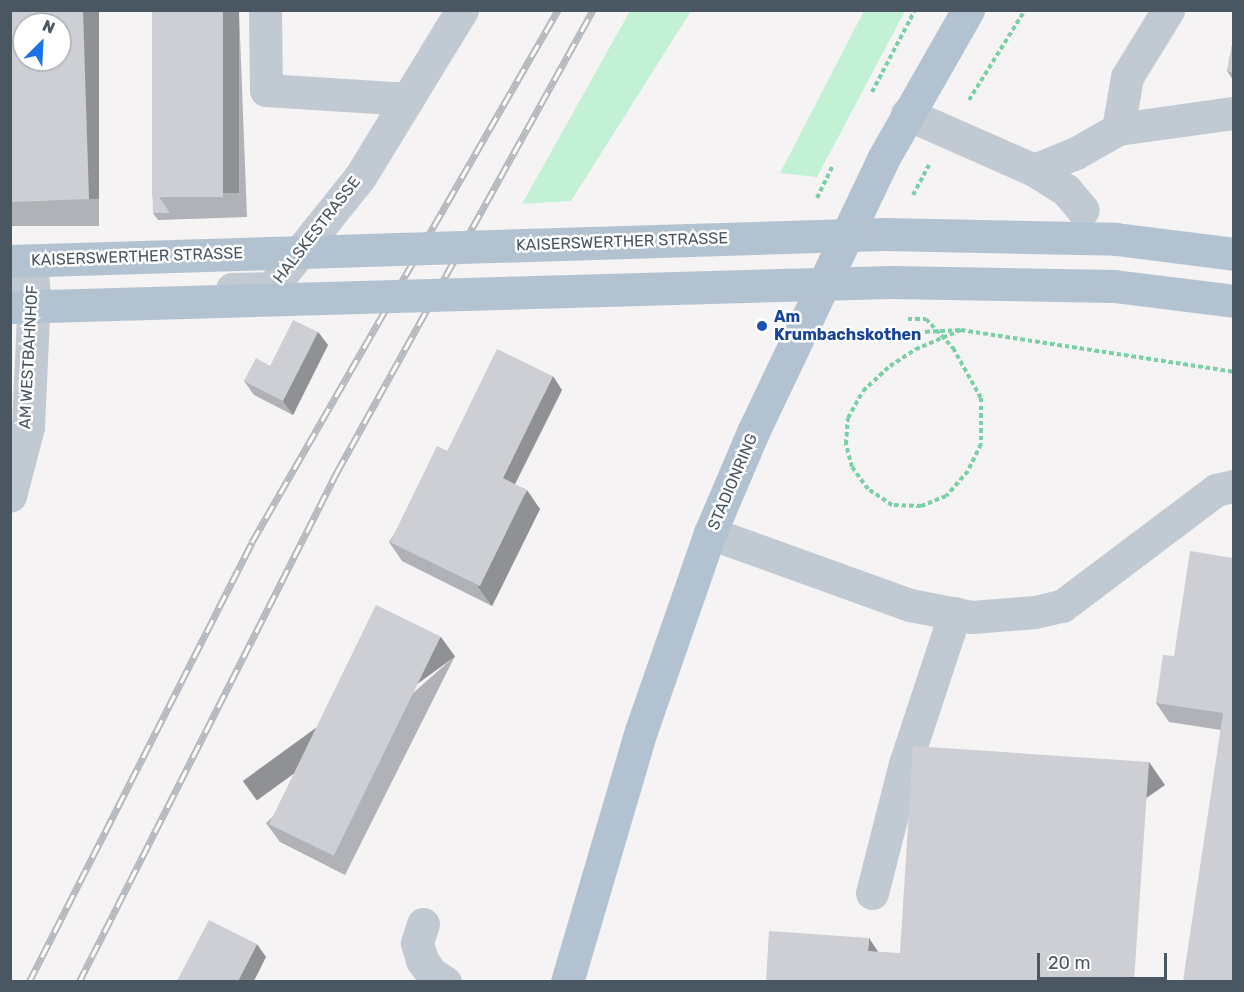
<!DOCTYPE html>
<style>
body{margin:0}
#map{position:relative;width:1244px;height:992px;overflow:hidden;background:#f5f3f3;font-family:Rubik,sans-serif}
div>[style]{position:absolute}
.green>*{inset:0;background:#c3f1d5}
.path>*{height:4px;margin-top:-2px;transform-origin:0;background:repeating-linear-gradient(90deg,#7ad0a6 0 4.5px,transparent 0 7.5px)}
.minor>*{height:33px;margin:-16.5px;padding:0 16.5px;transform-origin:16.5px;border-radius:16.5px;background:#c1cad2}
.major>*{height:33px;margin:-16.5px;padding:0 16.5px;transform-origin:16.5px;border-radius:16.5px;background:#b3c2d1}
.rail>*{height:7px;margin-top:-3.5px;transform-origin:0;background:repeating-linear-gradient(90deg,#fff 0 14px,#b5b8bd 0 28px);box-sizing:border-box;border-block:2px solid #b5b8bd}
.path-bridge>*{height:4px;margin-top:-2px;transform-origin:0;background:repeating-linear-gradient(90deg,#7ad0a6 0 4.5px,transparent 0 7.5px)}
.major-bridge>*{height:33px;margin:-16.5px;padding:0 16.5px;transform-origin:16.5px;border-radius:16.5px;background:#b3c2d1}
.wall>*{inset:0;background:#b0b2b7;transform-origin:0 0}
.shaded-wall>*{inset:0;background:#909195;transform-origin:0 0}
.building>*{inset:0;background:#cdcfd5;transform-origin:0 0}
.dots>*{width:16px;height:16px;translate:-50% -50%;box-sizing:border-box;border:3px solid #fff;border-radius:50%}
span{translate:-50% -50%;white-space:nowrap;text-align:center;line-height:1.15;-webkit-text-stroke:5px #fff;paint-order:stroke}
.street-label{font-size:16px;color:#4a5661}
.transit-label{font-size:16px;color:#164399;font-weight:700}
.left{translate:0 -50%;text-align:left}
.frame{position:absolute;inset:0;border:12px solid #4a5661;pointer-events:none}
.north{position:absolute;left:12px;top:12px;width:60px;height:60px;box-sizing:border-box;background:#fff;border:2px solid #b7bbc0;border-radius:50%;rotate:24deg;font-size:16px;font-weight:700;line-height:24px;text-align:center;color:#4a5661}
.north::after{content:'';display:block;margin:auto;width:21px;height:27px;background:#1a73e8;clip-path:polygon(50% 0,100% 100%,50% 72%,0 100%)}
.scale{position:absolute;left:1037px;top:953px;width:130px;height:27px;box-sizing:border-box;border:3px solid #4a5661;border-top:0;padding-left:8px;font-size:18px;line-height:21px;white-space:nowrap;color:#4a5661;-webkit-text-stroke:4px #fff;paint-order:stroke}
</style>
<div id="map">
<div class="green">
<div style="clip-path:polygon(630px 11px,691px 11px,571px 201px,522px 204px)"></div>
<div style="clip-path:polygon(864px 11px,905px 11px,817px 177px,780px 173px)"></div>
</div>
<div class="path">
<div style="left:872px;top:92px;width:93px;rotate:-62.3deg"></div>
<div style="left:969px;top:100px;width:106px;rotate:-58.1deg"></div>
<div style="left:913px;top:195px;width:34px;rotate:-62deg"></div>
<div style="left:817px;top:198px;width:37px;rotate:-64deg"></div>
<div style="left:961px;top:330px;width:276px;rotate:8.7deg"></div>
<div style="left:843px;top:336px;width:118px;rotate:-2.9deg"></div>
<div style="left:961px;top:330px;width:49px;rotate:157.1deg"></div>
</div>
<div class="minor">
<div style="left:265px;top:10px;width:80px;rotate:89.3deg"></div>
<div style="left:266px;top:90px;width:142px;rotate:3.6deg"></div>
<div style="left:907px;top:114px;width:139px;rotate:23.8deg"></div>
<div style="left:1034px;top:170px;width:45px;rotate:-22deg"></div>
<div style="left:1076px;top:153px;width:48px;rotate:-29.7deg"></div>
<div style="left:1118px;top:129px;width:117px;rotate:-7.9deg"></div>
<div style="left:1118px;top:129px;width:53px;rotate:-80.2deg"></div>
<div style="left:1127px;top:77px;width:79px;rotate:-58.5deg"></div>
<div style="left:1034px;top:170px;width:38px;rotate:32deg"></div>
<div style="left:1066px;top:190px;width:26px;rotate:50deg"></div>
<div style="left:10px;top:274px;width:22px;rotate:-3deg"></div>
<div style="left:32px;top:273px;width:21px;rotate:85deg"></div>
<div style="left:34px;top:294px;width:133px;rotate:92.6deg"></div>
<div style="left:28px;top:427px;width:71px;rotate:104.6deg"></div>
<div style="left:232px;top:289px;width:39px;rotate:-1deg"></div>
<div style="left:271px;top:288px;width:142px;rotate:-51.3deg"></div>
<div style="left:360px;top:177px;width:196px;rotate:-58.6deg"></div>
<div style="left:710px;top:533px;width:213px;rotate:19.8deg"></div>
<div style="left:910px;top:605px;width:63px;rotate:11deg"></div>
<div style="left:972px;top:617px;width:63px;rotate:-4.5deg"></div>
<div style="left:1035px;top:612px;width:28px;rotate:-13deg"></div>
<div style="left:1062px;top:606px;width:193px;rotate:-37deg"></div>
<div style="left:1216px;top:490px;width:18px;rotate:-13deg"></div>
<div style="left:872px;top:893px;width:133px;rotate:-75.7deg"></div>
<div style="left:905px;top:764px;width:159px;rotate:-71.7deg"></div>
<div style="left:423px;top:924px;width:20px;rotate:108deg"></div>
<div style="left:417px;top:943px;width:18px;rotate:74deg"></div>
<div style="left:422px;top:960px;width:16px;rotate:55deg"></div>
<div style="left:431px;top:973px;width:17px;rotate:33deg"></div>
</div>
<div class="major">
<div style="left:891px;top:282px;width:223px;rotate:1deg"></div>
<div style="left:1114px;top:286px;width:121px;rotate:7.1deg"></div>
<div style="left:567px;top:982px;width:262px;rotate:-73.6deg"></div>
<div style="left:641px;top:731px;width:210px;rotate:-70.8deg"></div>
<div style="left:710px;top:533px;width:110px;rotate:-66.9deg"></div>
<div style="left:753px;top:432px;width:302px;rotate:-64.5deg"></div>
<div style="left:883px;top:159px;width:172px;rotate:-60.3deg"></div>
</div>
<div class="rail">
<div style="left:29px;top:982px;width:493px;rotate:-63.1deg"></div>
<div style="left:252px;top:542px;width:614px;rotate:-60.09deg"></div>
<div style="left:79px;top:982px;width:572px;rotate:-63.17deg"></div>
<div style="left:337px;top:472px;width:528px;rotate:-61.01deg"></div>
</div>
<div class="path-bridge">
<div style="left:908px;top:319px;width:18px"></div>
<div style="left:926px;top:319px;width:40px;rotate:47deg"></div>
<div style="left:953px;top:348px;width:57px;rotate:60.8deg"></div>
<div style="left:981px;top:398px;width:46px;rotate:90deg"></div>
<div style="left:981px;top:444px;width:30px;rotate:116deg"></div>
<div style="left:968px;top:471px;width:33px;rotate:131deg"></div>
<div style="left:946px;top:496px;width:27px;rotate:158deg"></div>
<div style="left:921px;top:506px;width:29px;rotate:-178deg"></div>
<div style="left:892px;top:505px;width:29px;rotate:-146deg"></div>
<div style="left:868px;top:489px;width:27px;rotate:-126deg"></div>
<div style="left:852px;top:467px;width:24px;rotate:-105deg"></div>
<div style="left:846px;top:444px;width:26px;rotate:-86deg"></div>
<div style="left:848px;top:418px;width:31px;rotate:-61deg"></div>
<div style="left:863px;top:391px;width:37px;rotate:-43deg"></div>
<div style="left:890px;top:366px;width:31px;rotate:-33deg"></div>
</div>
<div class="major-bridge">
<div style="left:10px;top:261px;width:874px;rotate:-1.77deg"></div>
<div style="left:884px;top:234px;width:232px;rotate:1.2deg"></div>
<div style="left:1116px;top:239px;width:119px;rotate:7.2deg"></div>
<div style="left:10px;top:307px;width:881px;rotate:-1.63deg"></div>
</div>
<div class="wall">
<div style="left:10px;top:10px;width:89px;height:216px"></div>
<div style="clip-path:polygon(152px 10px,239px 10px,247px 217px,158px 220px,153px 213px,158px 181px)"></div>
<div style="clip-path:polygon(1233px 40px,1233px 80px,1227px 71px)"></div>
<div style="clip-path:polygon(318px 332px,328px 345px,293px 415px,254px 395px,244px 381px,270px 366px)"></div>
<div style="clip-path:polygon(562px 390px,515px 484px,540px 509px,492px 606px,402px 561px,389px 542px,447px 451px)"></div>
<div style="clip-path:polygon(1233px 558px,1233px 981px,1221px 730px,1169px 722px,1156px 703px,1174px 656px)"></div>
<div style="clip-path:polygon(455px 656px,345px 875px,280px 842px,266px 823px)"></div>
</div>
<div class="shaded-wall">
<div style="left:83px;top:10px;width:16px;height:189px"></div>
<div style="left:223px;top:10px;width:16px;height:183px"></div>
<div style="clip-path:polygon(318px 332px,328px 345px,293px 415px,283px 401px)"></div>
<div style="clip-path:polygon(553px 376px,562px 390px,510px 494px,501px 481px)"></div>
<div style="clip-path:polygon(527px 490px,540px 509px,492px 606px,478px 587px)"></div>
<div style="left:441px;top:637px;width:24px;height:245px;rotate:54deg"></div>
<div style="left:1149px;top:762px;width:28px;height:220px;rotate:55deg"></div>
<div style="clip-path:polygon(869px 938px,885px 962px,868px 951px)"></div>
<div style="clip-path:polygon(257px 944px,266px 957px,254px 981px,238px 981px)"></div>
</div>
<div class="building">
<div style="clip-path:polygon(evenodd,10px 10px,83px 10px,89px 199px,10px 202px,10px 10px,24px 24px,60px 24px,60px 60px,24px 60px,24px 24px)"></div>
<div style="left:152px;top:10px;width:71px;height:187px"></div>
<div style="clip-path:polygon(1233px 40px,1233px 73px,1227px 71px)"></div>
<div style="clip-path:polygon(158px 181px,159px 197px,170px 213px,153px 213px,152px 182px)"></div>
<div style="clip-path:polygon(293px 320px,318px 332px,283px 401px,244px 381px,256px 358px,270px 366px)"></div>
<div style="left:497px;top:349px;width:62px;height:114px;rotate:26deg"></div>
<div style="left:437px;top:446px;width:100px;height:107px;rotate:26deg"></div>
<div style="clip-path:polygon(1190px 551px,1233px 558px,1233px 981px,1183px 981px,1223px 713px,1156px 703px,1163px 655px,1174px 656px)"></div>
<div style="left:376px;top:605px;width:72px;height:244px;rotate:26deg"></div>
<div style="clip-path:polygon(913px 746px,1149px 762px,1134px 981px,766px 981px,769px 931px,869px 938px,868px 951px,900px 953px)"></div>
<div style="clip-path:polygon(209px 920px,257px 944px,238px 981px,177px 981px)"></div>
</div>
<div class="dots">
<div style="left:762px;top:326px;background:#1a4fb4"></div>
</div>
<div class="street-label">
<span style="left:317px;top:230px;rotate:-52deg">HALSKESTRASSE</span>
<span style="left:622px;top:242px;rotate:-2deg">KAISERSWERTHER STRASSE</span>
<span style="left:137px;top:257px;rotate:-2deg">KAISERSWERTHER STRASSE</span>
<span style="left:29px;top:357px;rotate:-87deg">AM WESTBAHNHOF</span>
<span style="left:733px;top:482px;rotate:-67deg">STADIONRING</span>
</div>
<div class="transit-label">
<span class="left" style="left:774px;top:326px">Am<br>Krumbachskothen</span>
</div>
<div class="frame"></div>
<div class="north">N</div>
<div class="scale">20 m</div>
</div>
